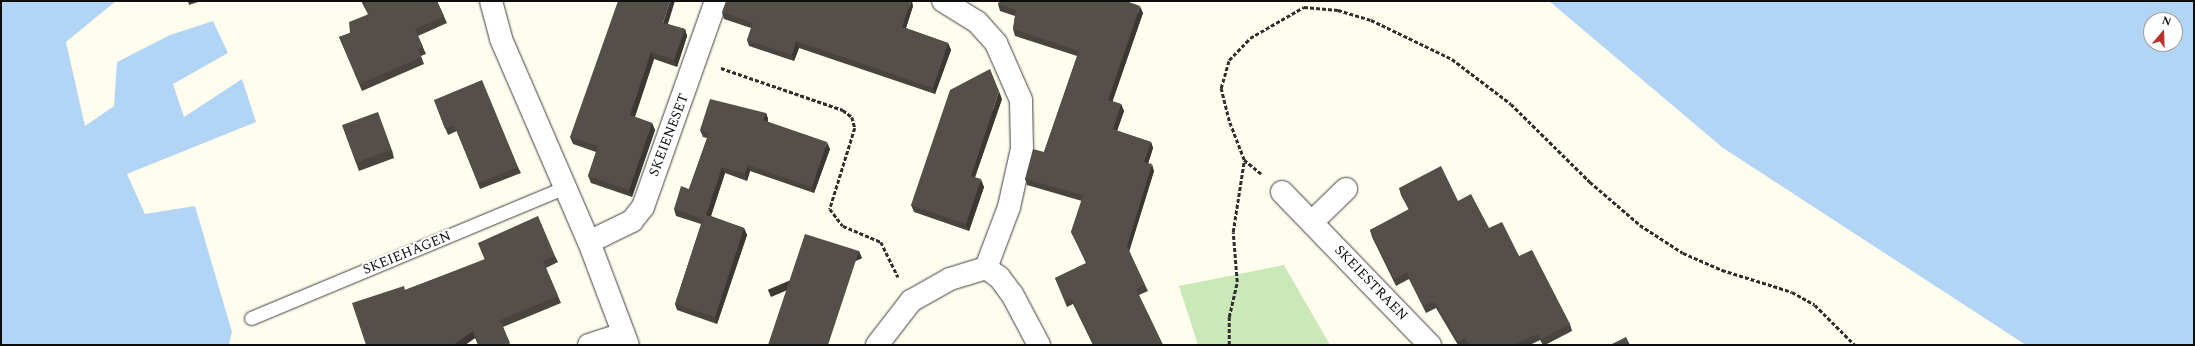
<!DOCTYPE html>
<style>
body{margin:0}
#map{position:relative;width:2195px;height:346px;overflow:hidden;background:#fffded;font-family:Spectral,serif}
div>[style]{position:absolute}
.green>*{inset:0;background:#cbe8b8}
.water>*{inset:0;background:#b3d5f5}
.path>*{height:2.5px;margin-top:-1.25px;transform-origin:0;background:repeating-linear-gradient(90deg,#2f2f2f 0 4px,transparent 0 6px)}
.roads{filter:drop-shadow(0 0 1px #404040) drop-shadow(0 0 1px #404040)}
.lane>*{height:13px;margin:-6.5px;padding:0 6.5px;transform-origin:6.5px;border-radius:6.5px;background:#fff}
.street>*{height:22px;margin:-11px;padding:0 11px;transform-origin:11px;border-radius:11px;background:#fff}
.wall>*{inset:0;background:#49443f}
.shaded-wall>*{inset:0;background:#3c3733;transform-origin:0 0}
.building>*{inset:0;background:#554f49;transform-origin:0 0}
span{translate:-50% -50%;white-space:nowrap;text-align:center;line-height:1.15;-webkit-text-stroke:4px #fff;paint-order:stroke}
.street-label{font-size:14px;color:#0d0d0d}
.frame{position:absolute;inset:0;border:2px solid #0d0d0d;pointer-events:none}
.north{position:absolute;left:2143px;top:12px;width:40px;height:40px;box-sizing:border-box;background:#fff;border:1px solid #9e9e9e;border-radius:50%;rotate:19deg;font-size:11px;font-weight:700;line-height:16px;text-align:center;color:#0d0d0d}
.north::after{content:'';display:block;margin:auto;width:14px;height:18px;background:#bb3127;clip-path:polygon(50% 0,100% 100%,50% 72%,0 100%)}
</style>
<div id="map">
<div class="green">
<div style="clip-path:polygon(1284px 265px,1330px 345px,1198px 345px,1179px 286px)"></div>
</div>
<div class="water">
<div style="clip-path:polygon(1px 1px,116px 1px,66px 42px,85px 126px,114px 106px,117px 62px,170px 35px,213px 21px,228px 53px,173px 84px,184px 117px,242px 79px,256px 122px,127px 174px,145px 214px,195px 206px,232px 332px,229px 345px,1px 345px)"></div>
<div style="clip-path:polygon(evenodd,1549px 1px,2194px 1px,2194px 345px,2026px 345px,1723px 148px,1549px 1px,2151px 20px,2175px 20px,2175px 44px,2151px 44px,2151px 20px)"></div>
</div>
<div class="path">
<div style="left:721px;top:68px;width:129px;rotate:19deg"></div>
<div style="left:843px;top:110px;width:11px;rotate:38deg"></div>
<div style="left:852px;top:117px;width:11px;rotate:75deg"></div>
<div style="left:855px;top:128px;width:85px;rotate:107.2deg"></div>
<div style="left:830px;top:209px;width:21px;rotate:53deg"></div>
<div style="left:843px;top:226px;width:41px;rotate:22.8deg"></div>
<div style="left:881px;top:242px;width:39px;rotate:64deg"></div>
<div style="left:1261px;top:174px;width:22px;rotate:-141deg"></div>
<div style="left:1244px;top:160px;width:42px;rotate:-111deg"></div>
<div style="left:1229px;top:121px;width:34px;rotate:-104deg"></div>
<div style="left:1221px;top:88px;width:29px;rotate:-74deg"></div>
<div style="left:1229px;top:60px;width:30px;rotate:-46deg"></div>
<div style="left:1250px;top:38px;width:62px;rotate:-29.9deg"></div>
<div style="left:1304px;top:7px;width:34px;rotate:5deg"></div>
<div style="left:1338px;top:10px;width:34px;rotate:17deg"></div>
<div style="left:1371px;top:20px;width:90px;rotate:25.7deg"></div>
<div style="left:1452px;top:59px;width:74px;rotate:37.3deg"></div>
<div style="left:1511px;top:104px;width:111px;rotate:44.6deg"></div>
<div style="left:1590px;top:182px;width:66px;rotate:40.7deg"></div>
<div style="left:1640px;top:225px;width:51px;rotate:33.1deg"></div>
<div style="left:1683px;top:253px;width:43px;rotate:23.6deg"></div>
<div style="left:1722px;top:270px;width:73px;rotate:17.4deg"></div>
<div style="left:1792px;top:292px;width:26px;rotate:29deg"></div>
<div style="left:1815px;top:305px;width:57px;rotate:45deg"></div>
<div style="left:1229px;top:345px;width:28px;rotate:-90deg"></div>
<div style="left:1229px;top:317px;width:36px;rotate:-77deg"></div>
<div style="left:1237px;top:282px;width:50px;rotate:-94.6deg"></div>
<div style="left:1233px;top:232px;width:72px;rotate:-81.2deg"></div>
</div>
<div class="roads">
<div class="lane">
<div style="left:251px;top:318px;width:338px;rotate:-22.6deg"></div>
</div>
<div class="street">
<div style="left:491px;top:1px;width:39px;rotate:75deg"></div>
<div style="left:501px;top:39px;width:221px;rotate:66.6deg"></div>
<div style="left:589px;top:242px;width:110px;rotate:69.3deg"></div>
<div style="left:1282px;top:192px;width:213px;rotate:46deg"></div>
<div style="left:1313px;top:221px;width:46px;rotate:-44.1deg"></div>
<div style="left:589px;top:242px;width:48px;rotate:-26deg"></div>
<div style="left:632px;top:221px;width:18px;rotate:-52deg"></div>
<div style="left:643px;top:207px;width:219px;rotate:-70.5deg"></div>
<div style="left:986px;top:268px;width:16px;rotate:35deg"></div>
<div style="left:999px;top:277px;width:21px;rotate:53deg"></div>
<div style="left:1012px;top:294px;width:58px;rotate:62.1deg"></div>
<div style="left:589px;top:345px;width:36px;rotate:-18deg"></div>
<div style="left:877px;top:345px;width:56px;rotate:-52.3deg"></div>
<div style="left:911px;top:301px;width:45px;rotate:-29.4deg"></div>
<div style="left:950px;top:279px;width:38px;rotate:-17deg"></div>
<div style="left:986px;top:268px;width:65px;rotate:-69.3deg"></div>
<div style="left:1009px;top:207px;width:59px;rotate:-77.4deg"></div>
<div style="left:1022px;top:149px;width:49px;rotate:-91.2deg"></div>
<div style="left:1021px;top:100px;width:62px;rotate:-113.7deg"></div>
<div style="left:996px;top:43px;width:28px;rotate:-132deg"></div>
<div style="left:977px;top:22px;width:40px;rotate:-148deg"></div>
</div>
</div>
<div class="wall">
<div style="clip-path:polygon(188px 1px,201px 1px,189px 5px)"></div>
<div style="clip-path:polygon(361px 1px,437px 1px,447px 23px,418px 36px,426px 54px,421px 56px,424px 64px,362px 91px,339px 37px,350px 33px,368px 14px)"></div>
<div style="clip-path:polygon(998px 4px,1143px 13px,1112px 101px,1121px 104px,1124px 111px,1117px 131px,1151px 142px,1153px 148px,1148px 164px,1154px 171px,1129px 251px,1145px 285px,1148px 291px,1139px 295px,1163px 345px,1093px 345px,1073px 304px,1067px 307px,1055px 278px,1086px 263px,1074px 238px,1071px 232px,1082px 201px,1027px 185px,1025px 179px,1044px 152px,1077px 56px,1015px 36px,1013px 29px,1015px 16px,1000px 11px)"></div>
<div style="clip-path:polygon(913px 6px,906px 28px,948px 43px,951px 50px,935px 94px,799px 48px,794px 61px,749px 46px,747px 40px,751px 28px,724px 19px,722px 12px)"></div>
<div style="clip-path:polygon(668px 24px,685px 29px,687px 36px,677px 67px,654px 59px,635px 117px,652px 123px,655px 130px,632px 197px,591px 183px,588px 176px,596px 152px,573px 144px,570px 137px)"></div>
<div style="clip-path:polygon(1002px 99px,975px 177px,984px 187px,969px 231px,914px 212px,911px 205px)"></div>
<div style="clip-path:polygon(434px 100px,518px 167px,521px 173px,480px 189px,457px 131px,448px 135px)"></div>
<div style="clip-path:polygon(766px 113px,768px 119px,768px 122px,830px 149px,814px 193px,750px 171px,747px 181px,725px 173px,711px 216px,744px 228px,747px 235px,717px 324px,677px 310px,675px 304px,701px 224px,676px 216px,674px 209px,689px 189px,707px 138px,703px 137px,700px 130px)"></div>
<div style="clip-path:polygon(342px 125px,392px 150px,394px 158px,359px 171px)"></div>
<div style="clip-path:polygon(1399px 188px,1458px 201px,1519px 256px,1570px 324px,1572px 331px,1545px 345px,1543px 345px,1540px 340px,1530px 345px,1458px 345px,1436px 308px,1426px 313px,1409px 279px,1396px 286px,1372px 237px,1370px 230px,1409px 210px,1401px 195px)"></div>
<div style="clip-path:polygon(478px 243px,555px 256px,558px 262px,546px 268px,561px 303px,503px 327px,510px 345px,478px 345px,475px 338px,465px 345px,366px 345px,405px 290px,485px 260px)"></div>
</div>
<div class="shaded-wall">
<div style="clip-path:polygon(670px 1px,675px 1px,666px 30px,663px 23px)"></div>
<div style="clip-path:polygon(911px 1px,912px 1px,913px 6px,904px 34px,902px 27px)"></div>
<div style="clip-path:polygon(1140px 6px,1143px 13px,1111px 106px,1108px 100px)"></div>
<div style="clip-path:polygon(685px 29px,687px 36px,677px 67px,674px 60px)"></div>
<div style="clip-path:polygon(796px 41px,799px 48px,794px 61px,792px 55px)"></div>
<div style="clip-path:polygon(948px 43px,951px 50px,935px 94px,933px 88px)"></div>
<div style="clip-path:polygon(651px 52px,654px 59px,633px 122px,630px 115px)"></div>
<div style="clip-path:polygon(999px 91px,1002px 99px,973px 183px,971px 176px)"></div>
<div style="clip-path:polygon(1121px 104px,1124px 111px,1115px 136px,1113px 129px)"></div>
<div style="clip-path:polygon(766px 113px,768px 119px,766px 127px,763px 120px)"></div>
<div style="clip-path:polygon(652px 123px,655px 130px,632px 197px,629px 190px)"></div>
<div style="clip-path:polygon(827px 142px,830px 149px,814px 193px,812px 187px)"></div>
<div style="clip-path:polygon(1151px 142px,1153px 148px,1146px 169px,1144px 162px)"></div>
<div style="clip-path:polygon(1152px 164px,1154px 171px,1129px 252px,1127px 246px)"></div>
<div style="clip-path:polygon(748px 165px,750px 171px,747px 181px,745px 174px)"></div>
<div style="clip-path:polygon(722px 167px,725px 173px,709px 222px,706px 215px)"></div>
<div style="clip-path:polygon(981px 179px,984px 187px,969px 231px,966px 224px)"></div>
<div style="clip-path:polygon(744px 228px,747px 235px,717px 324px,715px 317px)"></div>
<div style="left:859px;top:251px;width:8px;height:99px;rotate:67deg"></div>
<div style="clip-path:polygon(473px 331px,475px 338px,465px 345px,453px 345px)"></div>
</div>
<div class="building">
<div style="clip-path:polygon(362px 1px,437px 1px,444px 16px,415px 29px,423px 47px,418px 49px,421px 57px,360px 84px,339px 37px,350px 33px,349px 22px,369px 14px)"></div>
<div style="clip-path:polygon(618px 1px,670px 1px,663px 23px,685px 29px,674px 60px,651px 52px,630px 115px,652px 123px,629px 190px,588px 176px,598px 146px,570px 137px)"></div>
<div style="clip-path:polygon(726px 1px,911px 1px,902px 27px,948px 43px,933px 88px,796px 41px,792px 55px,747px 40px,753px 23px,722px 12px)"></div>
<div style="clip-path:polygon(999px 1px,1126px 1px,1140px 6px,1108px 100px,1121px 104px,1113px 129px,1151px 142px,1144px 162px,1152px 164px,1127px 246px,1145px 285px,1136px 289px,1163px 345px,1094px 345px,1071px 298px,1065px 301px,1055px 278px,1087px 263px,1071px 232px,1083px 195px,1025px 179px,1033px 149px,1044px 152px,1079px 51px,1013px 29px,1016px 10px,998px 4px)"></div>
<div style="clip-path:polygon(990px 69px,999px 91px,971px 176px,981px 179px,966px 224px,911px 205px,950px 90px)"></div>
<div style="clip-path:polygon(482px 80px,518px 167px,478px 183px,454px 125px,445px 129px,434px 100px)"></div>
<div style="clip-path:polygon(710px 99px,766px 113px,763px 120px,827px 142px,812px 187px,748px 165px,745px 174px,722px 167px,706px 215px,744px 228px,715px 317px,675px 304px,703px 219px,674px 209px,681px 186px,689px 189px,709px 133px,700px 130px)"></div>
<div style="left:378px;top:112px;width:40px;height:38px;rotate:70deg"></div>
<div style="clip-path:polygon(1441px 166px,1458px 201px,1471px 194px,1489px 228px,1502px 222px,1519px 256px,1532px 250px,1570px 324px,1541px 339px,1538px 334px,1524px 340px,1514px 345px,1469px 345px,1465px 338px,1458px 342px,1434px 301px,1423px 306px,1407px 272px,1394px 279px,1370px 230px,1409px 209px,1399px 188px)"></div>
<div style="clip-path:polygon(538px 216px,555px 256px,543px 261px,558px 296px,500px 320px,510px 343px,506px 345px,479px 345px,473px 331px,453px 345px,366px 345px,352px 303px,404px 286px,405px 290px,485px 259px,478px 243px)"></div>
<div style="clip-path:polygon(805px 234px,859px 251px,828px 345px,768px 345px)"></div>
<div style="clip-path:polygon(1626px 337px,1630px 345px,1610px 345px)"></div>
</div>
<div class="street-label">
<span style="left:669px;top:135px;rotate:-69deg">SKEIENESET</span>
<span style="left:407px;top:253px;rotate:-22deg">SKEIEHAGEN</span>
<span style="left:1371px;top:283px;rotate:46deg">SKEIESTRAEN</span>
</div>
<div class="frame"></div>
<div class="north">N</div>
</div>
